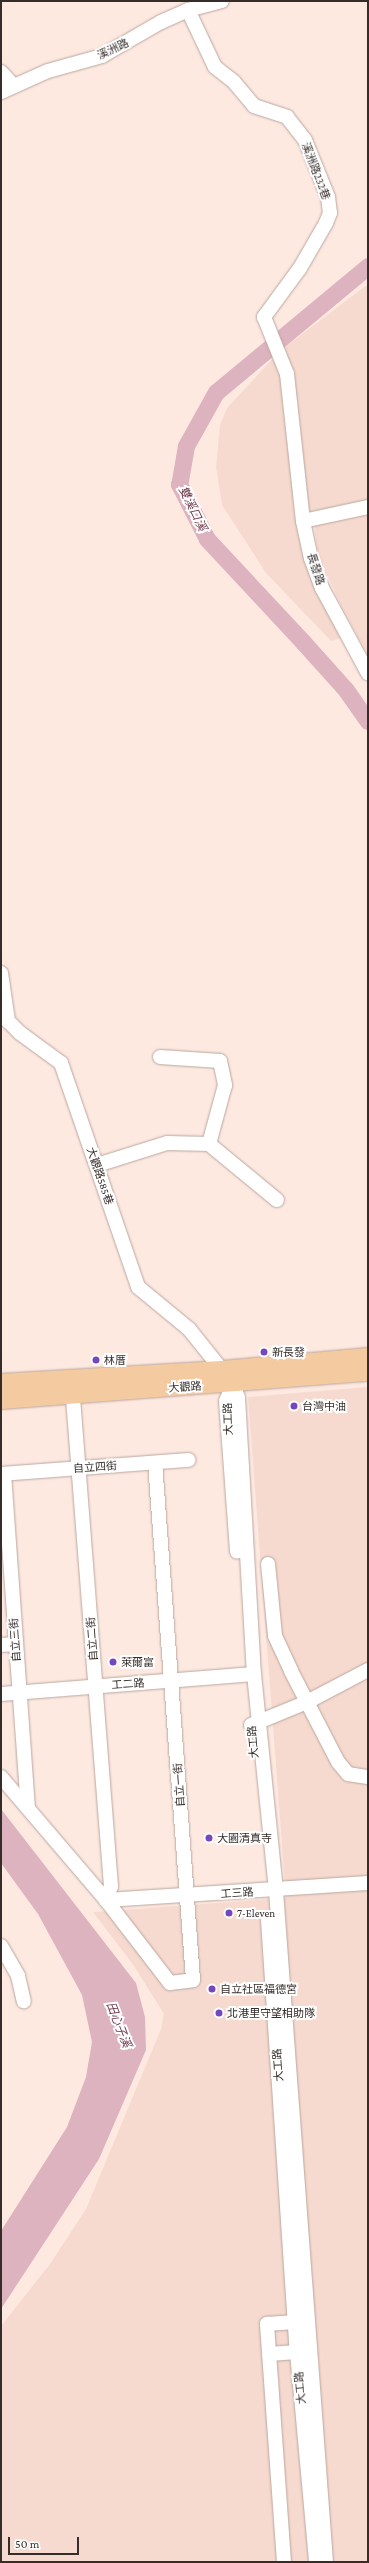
<!DOCTYPE html>
<meta charset="utf-8">
<style>
body{margin:0}
#map{position:relative;width:369px;height:2563px;overflow:hidden;background:#fee9e1;font-family:"Crimson Pro","Noto Sans TC",serif}
div>[style]{position:absolute}
.built>*{inset:0;background:#f7dacf}
.water>*{inset:0;background:#dcb3be}
.river>*{height:17px;margin:-8.5px;padding:0 8.5px;transform-origin:8.5px;border-radius:8.5px;background:#dcb3be}
.roads{filter:drop-shadow(0 0 1px #baa79f) drop-shadow(0 0 1px #baa79f)}
.minor>*{height:14px;margin:-7px;padding:0 7px;transform-origin:7px;border-radius:7px;background:#fff}
.major>*{height:18px;margin:-9px;padding:0 9px;transform-origin:9px;border-radius:9px;background:#f4caa0}
.dots>*{width:11px;height:11px;translate:-50% -50%;box-sizing:border-box;border:2px solid #fff;border-radius:50%}
span{translate:-50% -50%;white-space:nowrap;text-align:center;line-height:1.15;-webkit-text-stroke:4px #fff;paint-order:stroke}
.street-label{font-size:11px;color:#342d2a}
.poi-label{font-size:11px;color:#342d2a}
.left{translate:0 -50%;text-align:left}
.water-label{font-size:12px;color:#6d3648;font-style:italic}
.frame{position:absolute;inset:0;border:2px solid #342d2a;pointer-events:none}
.scale{position:absolute;left:8px;top:2537px;width:71px;height:18px;box-sizing:border-box;border:2px solid #342d2a;border-top:0;padding-left:5px;font-size:12px;line-height:14px;white-space:nowrap;color:#342d2a;-webkit-text-stroke:3px #fff;paint-order:stroke}
</style>
<div id="map">
<div class="built">
<div style="clip-path:polygon(368px 284px,368px 502px,307px 516px,292px 374px,285px 347px)"></div>
<div style="clip-path:polygon(277px 354px,282px 373px,293px 484px,341px 638px,331px 641px,266px 573px,222px 505px,216px 467px,220px 425px,227px 408px)"></div>
<div style="clip-path:polygon(368px 515px,368px 655px,341px 605px,318px 555px,314px 525px)"></div>
<div style="clip-path:polygon(368px 1387px,368px 2562px,1px 2562px,1px 2326px,50px 2264px,86px 2209px,161px 2029px,164px 2014px,134px 1966px,93px 1912px,286px 1898px,248px 1397px)"></div>
</div>
<div class="water">
<div style="clip-path:polygon(1px 1809px,136px 1983px,145px 2017px,146px 2050px,99px 2159px,1px 2309px,1px 2231px,67px 2127px,86px 2077px,92px 2042px,82px 1995px,38px 1914px,1px 1863px)"></div>
</div>
<div class="river">
<div style="left:368px;top:266px;width:197px;rotate:140.3deg"></div>
<div style="left:216px;top:392px;width:62px;rotate:119.1deg"></div>
<div style="left:186px;top:446px;width:39px;rotate:100deg"></div>
<div style="left:179px;top:484px;width:62px;rotate:63deg"></div>
<div style="left:207px;top:539px;width:141px;rotate:47deg"></div>
<div style="left:303px;top:642px;width:64px;rotate:48.1deg"></div>
<div style="left:346px;top:690px;width:38px;rotate:55deg"></div>
</div>
<div class="roads">
<div class="minor">
<div style="left:188px;top:10px;width:63px;rotate:64.7deg"></div>
<div style="left:215px;top:67px;width:24px;rotate:38deg"></div>
<div style="left:234px;top:82px;width:31px;rotate:50deg"></div>
<div style="left:254px;top:106px;width:35px;rotate:18deg"></div>
<div style="left:287px;top:117px;width:29px;rotate:52deg"></div>
<div style="left:305px;top:140px;width:61px;rotate:68deg"></div>
<div style="left:328px;top:197px;width:16px;rotate:83deg"></div>
<div style="left:330px;top:213px;width:11px;rotate:112deg"></div>
<div style="left:326px;top:223px;width:52px;rotate:120deg"></div>
<div style="left:300px;top:268px;width:61px;rotate:126.3deg"></div>
<div style="left:264px;top:317px;width:61px;rotate:68deg"></div>
<div style="left:287px;top:374px;width:148px;rotate:83.8deg"></div>
<div style="left:303px;top:521px;width:38px;rotate:78deg"></div>
<div style="left:311px;top:558px;width:32px;rotate:70deg"></div>
<div style="left:322px;top:588px;width:97px;rotate:61.6deg"></div>
<div style="left:1px;top:72px;width:18px;rotate:47deg"></div>
<div style="left:1px;top:92px;width:51px;rotate:-24.1deg"></div>
<div style="left:48px;top:71px;width:56px;rotate:-15.5deg"></div>
<div style="left:102px;top:56px;width:68px;rotate:-30deg"></div>
<div style="left:161px;top:22px;width:30px;rotate:-24deg"></div>
<div style="left:188px;top:10px;width:35px;rotate:-15deg"></div>
<div style="left:303px;top:521px;width:66px;rotate:-12.2deg"></div>
<div style="left:1px;top:973px;width:49px;rotate:81.7deg"></div>
<div style="left:8px;top:1021px;width:17px;rotate:45deg"></div>
<div style="left:20px;top:1033px;width:51px;rotate:36.2deg"></div>
<div style="left:61px;top:1063px;width:237px;rotate:71deg"></div>
<div style="left:138px;top:1287px;width:66px;rotate:39.5deg"></div>
<div style="left:189px;top:1329px;width:70px;rotate:51.3deg"></div>
<div style="left:233px;top:1384px;width:15px;rotate:70deg"></div>
<div style="left:238px;top:1398px;width:276px;rotate:86.7deg"></div>
<div style="left:254px;top:1674px;width:218px;rotate:84.2deg"></div>
<div style="left:276px;top:1891px;width:673px;rotate:85.74deg"></div>
<div style="left:160px;top:1057px;width:60px;rotate:3.8deg"></div>
<div style="left:220px;top:1061px;width:25px;rotate:78deg"></div>
<div style="left:225px;top:1085px;width:61px;rotate:105.2deg"></div>
<div style="left:209px;top:1144px;width:88px;rotate:39.5deg"></div>
<div style="left:97px;top:1165px;width:73px;rotate:-17.4deg"></div>
<div style="left:167px;top:1143px;width:42px;rotate:1.4deg"></div>
<div style="left:233px;top:1384px;width:18px;rotate:112deg"></div>
<div style="left:226px;top:1401px;width:151px;rotate:85.8deg"></div>
<div style="left:72px;top:1385px;width:503px;rotate:85.55deg"></div>
<div style="left:111px;top:1886px;width:15px;rotate:110deg"></div>
<div style="left:1px;top:1474px;width:188px;rotate:-4.3deg"></div>
<div style="left:4px;top:1474px;width:334px;rotate:85.9deg"></div>
<div style="left:268px;top:1564px;width:72px;rotate:84.4deg"></div>
<div style="left:275px;top:1636px;width:38px;rotate:65deg"></div>
<div style="left:291px;top:1671px;width:102px;rotate:62.7deg"></div>
<div style="left:338px;top:1762px;width:16px;rotate:50deg"></div>
<div style="left:348px;top:1774px;width:20px;rotate:9deg"></div>
<div style="left:1px;top:1645px;width:15px;rotate:-4deg"></div>
<div style="left:1px;top:1694px;width:254px;rotate:-4.5deg"></div>
<div style="left:251px;top:1725px;width:61px;rotate:-22.3deg"></div>
<div style="left:307px;top:1702px;width:69px;rotate:-27.7deg"></div>
<div style="left:1px;top:1777px;width:162px;rotate:49.5deg"></div>
<div style="left:106px;top:1900px;width:105px;rotate:52.4deg"></div>
<div style="left:170px;top:1983px;width:23px;rotate:-7deg"></div>
<div style="left:193px;top:1980px;width:518px;rotate:-94.2deg"></div>
<div style="left:106px;top:1900px;width:263px;rotate:-3.7deg"></div>
<div style="left:268px;top:1920px;width:433px;rotate:86.2deg"></div>
<div style="left:297px;top:2352px;width:211px;rotate:84.8deg"></div>
<div style="left:1px;top:1946px;width:34px;rotate:60deg"></div>
<div style="left:18px;top:1976px;width:26px;rotate:77deg"></div>
<div style="left:269px;top:2354px;width:28px;rotate:-4deg"></div>
<div style="left:284px;top:2562px;width:239px;rotate:-94.1deg"></div>
<div style="left:267px;top:2324px;width:28px;rotate:-4deg"></div>
</div>
<div class="major">
<div style="left:1px;top:1383px;width:221px;rotate:-3.4deg"></div>
<div style="left:222px;top:1370px;width:147px;rotate:-5.1deg"></div>
<div style="left:1px;top:1400px;width:368px;rotate:-4.4deg"></div>
</div>
</div>
<div class="dots">
<div style="left:264px;top:1352px;background:#7547bf"></div>
<div style="left:96px;top:1360px;background:#7547bf"></div>
<div style="left:294px;top:1406px;background:#7547bf"></div>
<div style="left:113px;top:1662px;background:#7547bf"></div>
<div style="left:209px;top:1838px;background:#7547bf"></div>
<div style="left:229px;top:1913px;background:#7547bf"></div>
<div style="left:212px;top:1989px;background:#7547bf"></div>
<div style="left:219px;top:2013px;background:#7547bf"></div>
</div>
<div class="street-label">
<span style="left:113px;top:49px;rotate:-25deg">溪洲路</span>
<span style="left:316px;top:171px;rotate:69deg">溪洲路232巷</span>
<span style="left:316px;top:569px;rotate:72deg">長發路</span>
<span style="left:100px;top:1176px;rotate:71deg">大觀路585巷</span>
<span style="left:185px;top:1387px;rotate:-4deg">大觀路</span>
<span style="left:228px;top:1419px;rotate:-92deg">大工路</span>
<span style="left:95px;top:1467px;rotate:-4deg">自立四街</span>
<span style="left:92px;top:1639px;rotate:-94deg">自立二街</span>
<span style="left:15px;top:1640px;rotate:-94deg">自立三街</span>
<span style="left:128px;top:1684px;rotate:-4deg">工二路</span>
<span style="left:253px;top:1742px;rotate:-95deg">大工路</span>
<span style="left:179px;top:1785px;rotate:-94deg">自立一街</span>
<span style="left:237px;top:1893px;rotate:-4deg">工三路</span>
<span style="left:278px;top:2065px;rotate:-94deg">大工路</span>
<span style="left:300px;top:2388px;rotate:-95deg">大工路</span>
</div>
<div class="poi-label">
<span class="left" style="left:272px;top:1352px">新長發</span>
<span class="left" style="left:104px;top:1360px">林厝</span>
<span class="left" style="left:302px;top:1406px">台灣中油</span>
<span class="left" style="left:121px;top:1662px">萊爾富</span>
<span class="left" style="left:217px;top:1838px">大園清真寺</span>
<span class="left" style="left:237px;top:1913px">7-Eleven</span>
<span class="left" style="left:220px;top:1989px">自立社區福德宮</span>
<span class="left" style="left:227px;top:2013px">北港里守望相助隊</span>
</div>
<div class="water-label">
<span style="left:192px;top:509px;rotate:64deg">雙溪口溪</span>
<span style="left:118px;top:2025px;rotate:69deg">田心子溪</span>
</div>
<div class="frame"></div>
<div class="scale">50 m</div>
</div>
